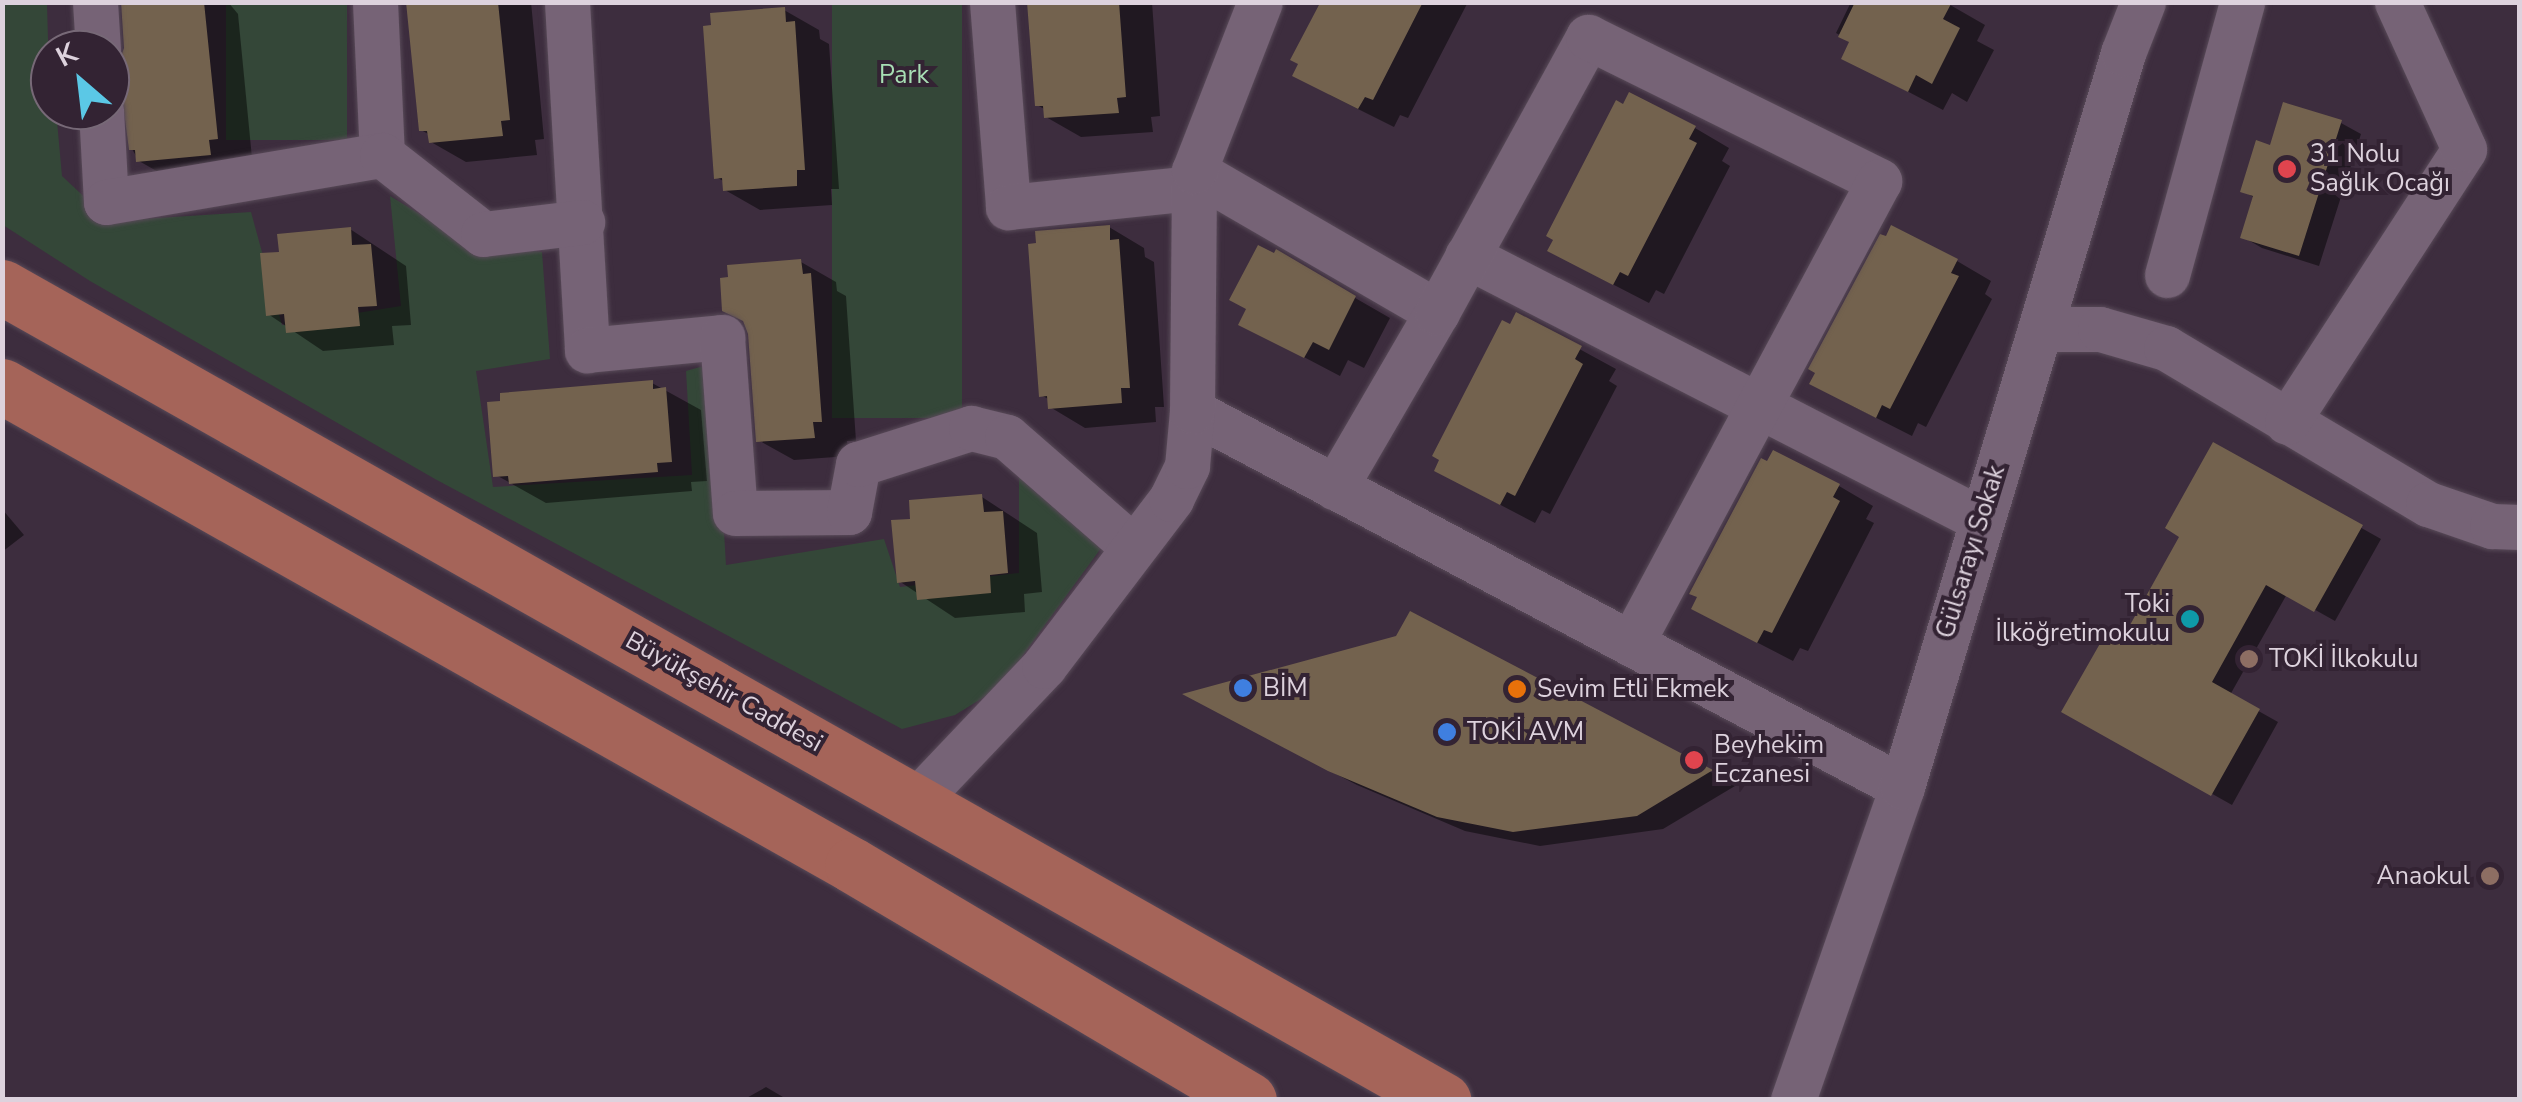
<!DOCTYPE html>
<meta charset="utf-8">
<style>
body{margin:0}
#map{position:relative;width:2522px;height:1102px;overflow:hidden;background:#3d2d3e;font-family:"Nunito Sans",sans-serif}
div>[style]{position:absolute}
.green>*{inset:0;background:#344738;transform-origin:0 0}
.shadow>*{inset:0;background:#0007}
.building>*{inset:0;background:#73624e}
.roads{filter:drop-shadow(0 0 2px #584a58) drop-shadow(0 0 2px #584a58)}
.minor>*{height:45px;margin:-22.5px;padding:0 22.5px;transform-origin:22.5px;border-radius:22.5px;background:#766376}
.major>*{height:55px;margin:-27.5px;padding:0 27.5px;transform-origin:27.5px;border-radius:27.5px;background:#a56459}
.dots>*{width:28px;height:28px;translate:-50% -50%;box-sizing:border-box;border:5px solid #332333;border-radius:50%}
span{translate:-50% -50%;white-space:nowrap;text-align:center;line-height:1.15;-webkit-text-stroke:8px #332333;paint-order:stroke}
.park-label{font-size:25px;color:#a8deb4}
.poi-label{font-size:25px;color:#ddd2dd}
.left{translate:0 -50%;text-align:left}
.right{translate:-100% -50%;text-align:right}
.street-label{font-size:25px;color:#ddd2dd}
.frame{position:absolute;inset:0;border:5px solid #ddd2dd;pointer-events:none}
.north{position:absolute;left:30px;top:30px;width:100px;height:100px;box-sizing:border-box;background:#332333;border:2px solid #776977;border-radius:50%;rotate:332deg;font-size:28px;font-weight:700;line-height:40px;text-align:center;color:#ddd2dd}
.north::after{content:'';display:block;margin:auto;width:35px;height:45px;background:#5bc8e6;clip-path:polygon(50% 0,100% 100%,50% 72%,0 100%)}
</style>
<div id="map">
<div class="green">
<div style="clip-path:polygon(2px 3px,47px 3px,50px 110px,56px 110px,62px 176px,110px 221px,251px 212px,282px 325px,401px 306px,390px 196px,466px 242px,542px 252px,550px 359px,476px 371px,493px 487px,692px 475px,686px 371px,714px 363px,726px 565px,884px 539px,900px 587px,1019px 573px,1019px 473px,1107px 540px,999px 688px,955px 715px,902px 729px,435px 479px,90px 281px,3px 225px)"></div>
<div style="left:226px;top:3px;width:121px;height:137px"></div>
<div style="left:832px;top:3px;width:130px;height:415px"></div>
</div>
<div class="shadow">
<div style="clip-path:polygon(123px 2px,228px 2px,238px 14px,252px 158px,174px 181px,139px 161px,132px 149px)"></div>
<div style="clip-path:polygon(408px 2px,531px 2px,544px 139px,535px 140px,537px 155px,466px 162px,431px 142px,430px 135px,421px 130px)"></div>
<div style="clip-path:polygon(1030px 2px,1152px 2px,1160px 116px,1151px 117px,1153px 132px,1081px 137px,1046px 117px,1046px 110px,1037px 105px)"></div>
<div style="clip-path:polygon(1323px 2px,1468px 2px,1408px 118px,1400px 115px,1394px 127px,1330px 95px,1294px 59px)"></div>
<div style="clip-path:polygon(1851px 2px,1945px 2px,1985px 25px,1977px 41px,1994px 50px,1967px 102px,1952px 93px,1943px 110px,1844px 58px,1852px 42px,1836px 33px)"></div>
<div style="clip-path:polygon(784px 10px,819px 30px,820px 39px,829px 44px,839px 189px,831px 189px,832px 205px,760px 210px,725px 190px,725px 182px,716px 177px)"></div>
<div style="clip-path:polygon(2285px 105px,2341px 123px,2361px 134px,2319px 266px,2262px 248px,2243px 237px,2255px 198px,2243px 191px,2272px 148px)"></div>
<div style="clip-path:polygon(1695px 128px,1729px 148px,1722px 161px,1730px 166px,1664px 294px,1656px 290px,1649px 303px,1585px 270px)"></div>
<div style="clip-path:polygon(1109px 227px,1144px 248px,1145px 257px,1154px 262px,1164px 407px,1155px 407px,1156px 422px,1085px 428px,1050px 407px,1050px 400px,1041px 395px)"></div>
<div style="clip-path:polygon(350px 229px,406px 266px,411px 325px,392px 326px,394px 345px,323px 351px,268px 314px,282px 254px)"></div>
<div style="clip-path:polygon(1277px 253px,1390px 318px,1364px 368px,1348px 360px,1340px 376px,1241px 324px)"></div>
<div style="clip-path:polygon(1957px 261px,1991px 281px,1985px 294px,1992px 299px,1926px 427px,1918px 423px,1912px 436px,1847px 403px)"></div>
<div style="clip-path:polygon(801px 262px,836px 282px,837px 291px,846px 296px,856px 441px,847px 441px,849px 456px,794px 460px,758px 440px,750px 334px,730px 280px)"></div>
<div style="clip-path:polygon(1517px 315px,1616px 369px,1609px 381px,1617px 386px,1550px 514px,1542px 510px,1535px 523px,1472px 490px)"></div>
<div style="clip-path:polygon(652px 383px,701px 410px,707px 481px,691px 482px,692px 491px,546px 503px,496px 475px)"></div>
<div style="clip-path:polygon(2214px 445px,2381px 539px,2335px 621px,2287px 594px,2230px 695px,2278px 722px,2232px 805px,2065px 711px,2126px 638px,2183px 536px)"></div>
<div style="clip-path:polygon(1839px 486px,1873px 506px,1866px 519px,1874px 523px,1808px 651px,1800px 648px,1793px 661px,1729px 628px)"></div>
<div style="clip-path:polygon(982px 497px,1037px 533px,1042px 592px,1024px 594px,1025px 612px,955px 618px,899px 581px,913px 521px)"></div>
<div style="clip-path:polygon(2px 509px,24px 535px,2px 552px)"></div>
<div style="clip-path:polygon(1411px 615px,1711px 772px,1735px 786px,1663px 829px,1540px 846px,1465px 831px,1357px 785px,1210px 708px,1397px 638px)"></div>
<div style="clip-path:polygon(766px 1087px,788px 1100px,743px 1100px)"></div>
</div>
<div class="building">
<div style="clip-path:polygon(121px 2px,204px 2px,218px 139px,209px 140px,211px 155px,136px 162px,135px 150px,129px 150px,118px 65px,124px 48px)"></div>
<div style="clip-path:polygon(406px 2px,498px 2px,510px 120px,501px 121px,503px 136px,429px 143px,427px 131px,419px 131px)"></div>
<div style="clip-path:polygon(1027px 2px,1119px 2px,1126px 97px,1117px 98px,1119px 113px,1044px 118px,1043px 106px,1035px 106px)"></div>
<div style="clip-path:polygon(1423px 2px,1373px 100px,1365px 97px,1358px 109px,1292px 76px,1298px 64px,1290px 60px,1320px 3px)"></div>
<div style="clip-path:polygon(1855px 2px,1952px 2px,1943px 19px,1960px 28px,1932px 84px,1916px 75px,1908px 92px,1841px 59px,1849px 42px,1838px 37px)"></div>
<div style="clip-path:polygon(785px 7px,786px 22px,795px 21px,805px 170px,797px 170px,797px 186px,723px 191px,722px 178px,714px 179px,703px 26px,711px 25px,710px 13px)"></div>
<div style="clip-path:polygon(1629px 92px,1696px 126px,1689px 139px,1697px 143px,1628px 276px,1620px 272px,1613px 285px,1547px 251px,1553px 240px,1546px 236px,1616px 100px,1623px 104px)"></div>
<div style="clip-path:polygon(2283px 102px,2342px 120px,2299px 256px,2240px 238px,2253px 196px,2240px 192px,2256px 140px,2270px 145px)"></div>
<div style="clip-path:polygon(1110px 225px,1110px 240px,1119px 239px,1130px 388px,1121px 388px,1122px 403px,1048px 409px,1047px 396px,1039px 397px,1028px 244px,1036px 243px,1035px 231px)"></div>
<div style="clip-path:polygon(1891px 225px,1958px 259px,1951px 273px,1959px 276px,1890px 409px,1882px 405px,1876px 418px,1809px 384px,1815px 373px,1808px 369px,1880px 234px,1886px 236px)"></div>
<div style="clip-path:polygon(351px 227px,352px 245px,371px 244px,377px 306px,358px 307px,360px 326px,286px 333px,284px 314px,266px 316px,260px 253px,279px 252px,277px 234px)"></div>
<div style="clip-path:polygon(1258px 245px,1274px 253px,1276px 249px,1356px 296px,1329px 350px,1313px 342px,1304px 358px,1238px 325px,1246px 309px,1229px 300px)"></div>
<div style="clip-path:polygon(801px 259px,803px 274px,811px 273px,822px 422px,813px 422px,815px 438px,756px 442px,748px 334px,743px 321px,722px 311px,720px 278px,728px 277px,727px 265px)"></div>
<div style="clip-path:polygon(1516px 312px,1582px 346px,1575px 359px,1583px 364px,1515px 496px,1507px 492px,1500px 505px,1434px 471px,1439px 460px,1432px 456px,1502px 320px,1510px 324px)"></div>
<div style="clip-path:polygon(653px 380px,653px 389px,666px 387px,672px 462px,657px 463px,658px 472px,509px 484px,508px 476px,493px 477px,487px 402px,500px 401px,500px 393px)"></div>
<div style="clip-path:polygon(2213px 442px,2363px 525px,2314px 612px,2266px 585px,2212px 682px,2260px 709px,2211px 796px,2061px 712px,2110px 626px,2125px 634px,2179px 537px,2165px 528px)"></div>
<div style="clip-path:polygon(1773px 450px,1840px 484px,1833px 497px,1840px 501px,1772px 633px,1764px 630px,1757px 643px,1691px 609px,1697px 597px,1689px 594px,1761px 458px,1767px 461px)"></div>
<div style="clip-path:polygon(982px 494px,984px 512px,1003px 511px,1008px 573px,990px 575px,991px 593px,917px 600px,915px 581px,897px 583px,891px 520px,910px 519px,909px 500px)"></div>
<div style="clip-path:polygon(1410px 611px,1713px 770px,1637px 816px,1513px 832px,1437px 817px,1328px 771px,1182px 694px,1396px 636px)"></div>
</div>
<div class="roads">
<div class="minor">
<div style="left:95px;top:2px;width:48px;rotate:86.4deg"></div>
<div style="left:375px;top:2px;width:153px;rotate:87.4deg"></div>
<div style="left:567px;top:2px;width:349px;rotate:86.7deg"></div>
<div style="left:587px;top:350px;width:136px;rotate:-5.5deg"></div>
<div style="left:722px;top:337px;width:176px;rotate:85.8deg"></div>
<div style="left:735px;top:513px;width:114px;rotate:-0.5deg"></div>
<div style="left:849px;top:512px;width:49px;rotate:-79.4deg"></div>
<div style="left:858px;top:464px;width:119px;rotate:-17.7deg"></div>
<div style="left:971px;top:428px;width:37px;rotate:14deg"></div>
<div style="left:1007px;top:437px;width:167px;rotate:41.1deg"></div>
<div style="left:992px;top:2px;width:206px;rotate:85.5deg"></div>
<div style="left:1008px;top:207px;width:186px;rotate:-5.9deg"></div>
<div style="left:101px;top:110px;width:92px;rotate:86.9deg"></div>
<div style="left:106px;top:202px;width:280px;rotate:-9.7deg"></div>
<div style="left:382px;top:155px;width:128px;rotate:38deg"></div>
<div style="left:483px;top:234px;width:100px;rotate:-6.9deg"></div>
<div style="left:1194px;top:171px;width:281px;rotate:30.1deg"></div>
<div style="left:1437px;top:312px;width:203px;rotate:120.2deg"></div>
<div style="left:1467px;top:256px;width:576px;rotate:27.14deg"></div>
<div style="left:2167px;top:275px;width:283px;rotate:-74.6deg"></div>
<div style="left:1437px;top:312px;width:314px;rotate:-61.2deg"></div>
<div style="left:1588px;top:37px;width:325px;rotate:26.3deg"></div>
<div style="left:1879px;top:181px;width:525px;rotate:118.18deg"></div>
<div style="left:2041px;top:329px;width:59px"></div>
<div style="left:2100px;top:329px;width:69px;rotate:16.1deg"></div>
<div style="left:2166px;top:348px;width:305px;rotate:30.8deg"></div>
<div style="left:2428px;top:504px;width:68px;rotate:19deg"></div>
<div style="left:2492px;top:526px;width:28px;rotate:2deg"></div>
<div style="left:1192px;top:411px;width:803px;rotate:27.9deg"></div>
<div style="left:2287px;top:422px;width:325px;rotate:-57deg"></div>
<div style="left:2464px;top:149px;width:162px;rotate:-114.5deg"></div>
<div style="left:917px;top:800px;width:185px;rotate:-46.5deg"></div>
<div style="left:1044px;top:666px;width:210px;rotate:-52.7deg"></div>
<div style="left:1171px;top:499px;width:37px;rotate:-64deg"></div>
<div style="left:1187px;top:466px;width:55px;rotate:-84.8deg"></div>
<div style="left:1192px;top:411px;width:240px;rotate:-89.5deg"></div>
<div style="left:1194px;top:171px;width:181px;rotate:-68.7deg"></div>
<div style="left:1793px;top:1100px;width:331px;rotate:-70.8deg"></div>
<div style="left:1902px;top:787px;width:767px;rotate:-73.24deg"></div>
<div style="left:2123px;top:53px;width:55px;rotate:-68.6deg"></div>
</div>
<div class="major">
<div style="left:2px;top:287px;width:1655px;rotate:29.43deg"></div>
<div style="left:2px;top:386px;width:976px;rotate:29.4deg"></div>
<div style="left:852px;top:865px;width:461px;rotate:30.6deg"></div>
</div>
</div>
<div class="dots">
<div style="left:2287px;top:169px;background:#e0444e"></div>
<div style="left:2190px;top:619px;background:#0f9aa8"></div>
<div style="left:2249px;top:659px;background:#8d6e63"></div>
<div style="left:1243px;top:688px;background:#3f7fe0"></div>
<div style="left:1517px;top:689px;background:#e8710a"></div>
<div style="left:1447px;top:732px;background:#3f7fe0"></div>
<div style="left:1694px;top:760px;background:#e0444e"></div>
<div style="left:2490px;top:876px;background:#8d6e63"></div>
</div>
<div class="park-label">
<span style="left:904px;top:75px">Park</span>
</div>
<div class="poi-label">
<span class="left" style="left:2310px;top:169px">31 Nolu<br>Sağlık Ocağı</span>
<span class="right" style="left:2170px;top:619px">Toki<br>İlköğretimokulu</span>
<span class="left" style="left:2269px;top:659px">TOKİ İlkokulu</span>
<span class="left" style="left:1263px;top:688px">BİM</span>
<span class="left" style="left:1537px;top:689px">Sevim Etli Ekmek</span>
<span class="left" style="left:1467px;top:732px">TOKİ AVM</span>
<span class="left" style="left:1714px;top:760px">Beyhekim<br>Eczanesi</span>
<span class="right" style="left:2470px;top:876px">Anaokul</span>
</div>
<div class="street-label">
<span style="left:1971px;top:552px;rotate:-73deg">Gülsarayı Sokak</span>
<span style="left:724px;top:692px;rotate:29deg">Büyükşehir Caddesi</span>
</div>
<div class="frame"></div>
<div class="north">K</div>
</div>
